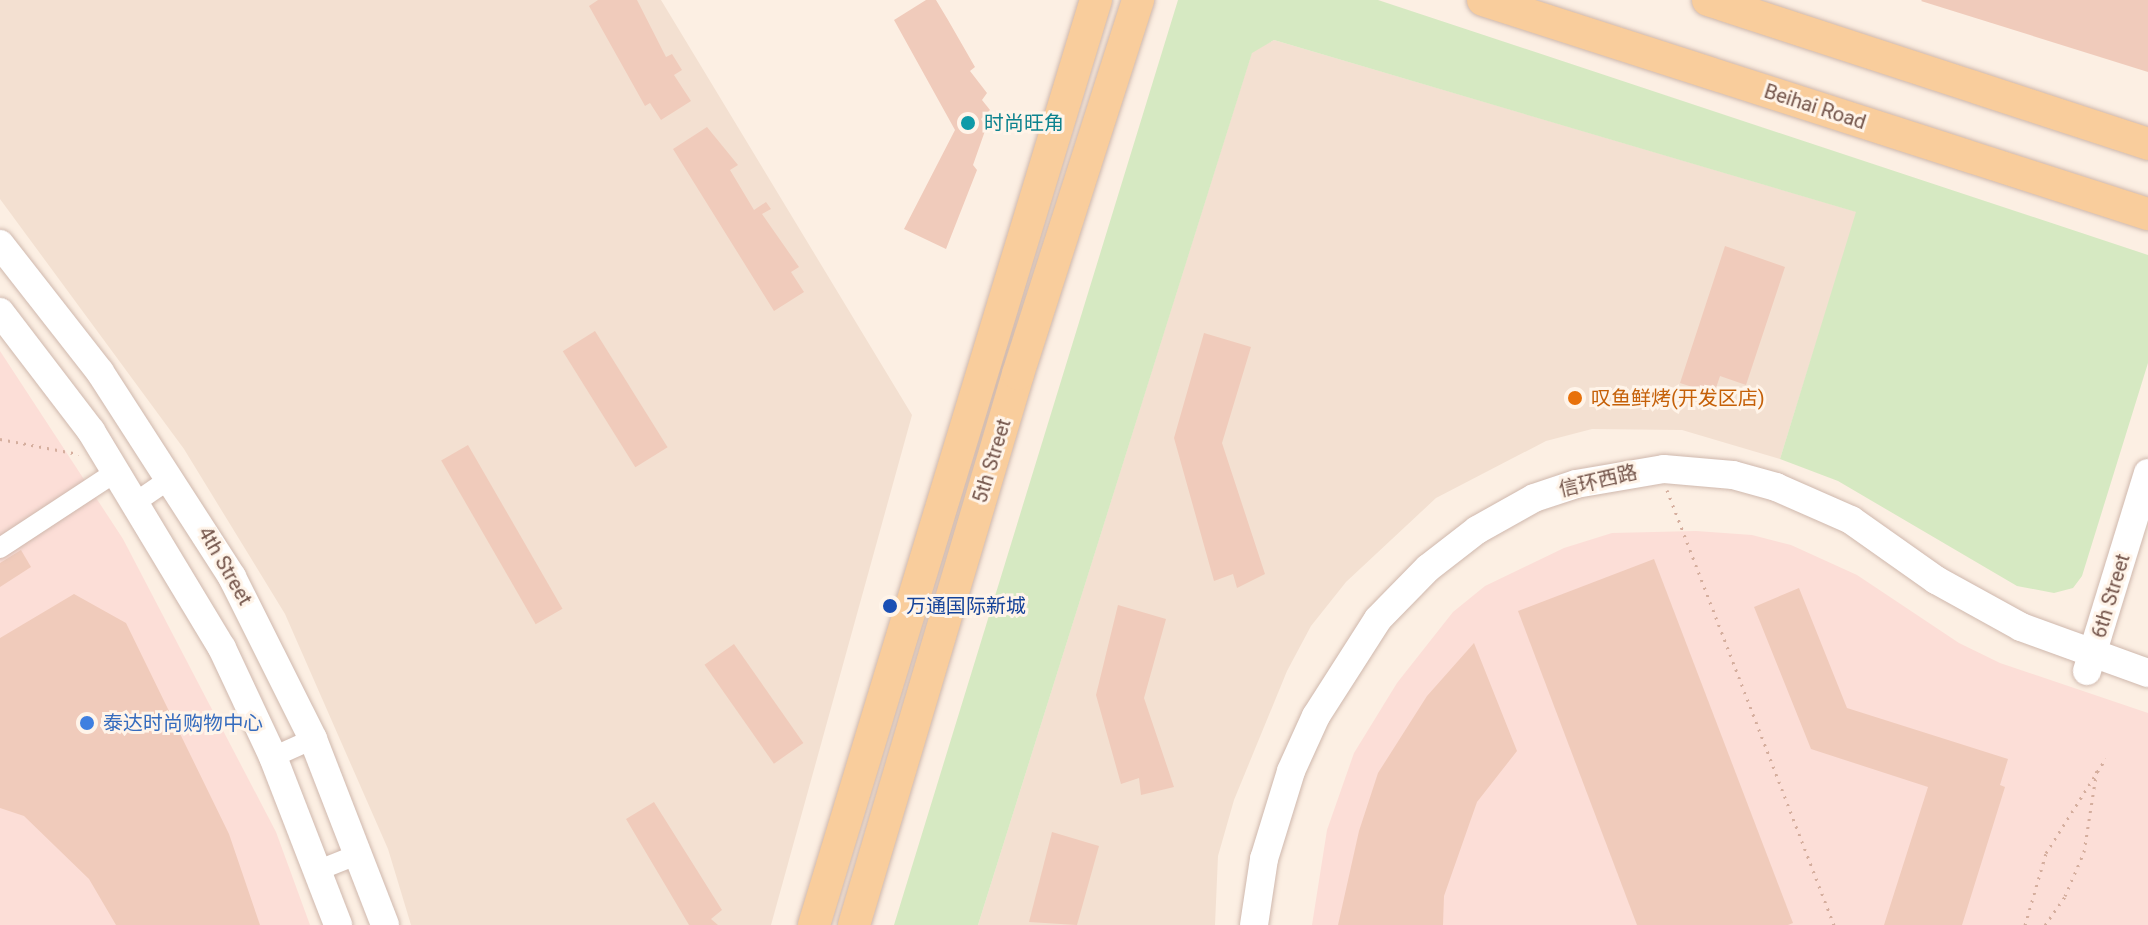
<!DOCTYPE html>
<meta charset="utf-8">
<style>
body{margin:0}
#map{position:relative;width:2148px;height:925px;overflow:hidden;background:#fcefe3;font-family:Roboto,"Noto Sans SC",sans-serif}
div>[style]{position:absolute}
.residential>*{inset:0;background:#f3e0d1}
.commercial>*{inset:0;background:#fcded7}
.green>*{inset:0;background:#d6e9c2}
.building>*{inset:0;background:#f0cbbb;transform-origin:0 0}
.path>*{height:3px;margin-top:-1.5px;transform-origin:0;background:repeating-linear-gradient(90deg,#d5ae9e 0 2px,transparent 0 8px)}
.roads{filter:drop-shadow(0 0 2px #cfb8ad) drop-shadow(0 0 2px #cfb8ad)}
.street>*{height:20px;margin:-10px;padding:0 10px;transform-origin:10px;border-radius:10px;background:#fff}
.secondary>*{height:28px;margin:-14px;padding:0 14px;transform-origin:14px;border-radius:14px;background:#fff}
.primary>*{height:32px;margin:-16px;padding:0 16px;transform-origin:16px;border-radius:16px;background:#f9cd9c}
.dots>*{width:22px;height:22px;translate:-50% -50%;box-sizing:border-box;border:4px solid #fff4e9;border-radius:50%}
span{translate:-50% -50%;white-space:nowrap;text-align:center;line-height:1.15;-webkit-text-stroke:6px #fff4e9;paint-order:stroke}
.street-label{font-size:20px;color:#73544a}
.culture-label{font-size:20px;color:#0d838f}
.left{translate:0 -50%;text-align:left}
.food-label{font-size:20px;color:#c56008}
.transit-label{font-size:20px;color:#164399}
.shop-label{font-size:20px;color:#366cbe}
</style>
<div id="map">
<div class="residential">
<div style="clip-path:polygon(0 0,661px 0,912px 415px,771px 925px,411px 925px,388px 849px,285px 614px,184px 449px,0 199px)"></div>
<div style="clip-path:polygon(1274px 40px,1857px 212px,1780px 459px,1682px 430px,1592px 429px,1546px 441px,1436px 498px,1346px 582px,1311px 626px,1287px 671px,1234px 800px,1218px 856px,1215px 925px,978px 925px,1252px 52px)"></div>
</div>
<div class="commercial">
<div style="clip-path:polygon(0 351px,123px 539px,276px 832px,310px 925px,0 925px)"></div>
<div style="clip-path:polygon(1696px 531px,1752px 535px,1791px 545px,1857px 575px,1959px 643px,2000px 663px,2148px 713px,2148px 925px,1312px 925px,1327px 830px,1354px 753px,1397px 683px,1453px 612px,1485px 586px,1564px 548px,1612px 533px)"></div>
</div>
<div class="green">
<div style="clip-path:polygon(1178px 0,1378px 0,2148px 255px,2148px 363px,2082px 576px,2073px 588px,2054px 593px,2017px 586px,1838px 481px,1780px 459px,1856px 212px,1274px 40px,1252px 53px,978px 925px,894px 925px)"></div>
</div>
<div class="building">
<div style="clip-path:polygon(598px 0,637px 0,666px 57px,672px 54px,682px 70px,674px 75px,691px 101px,661px 120px,650px 103px,645px 106px,589px 6px)"></div>
<div style="clip-path:polygon(926px 0,936px 0,948px 20px,975px 67px,970px 71px,987px 93px,982px 100px,990px 110px,981px 119px,986px 128px,973px 165px,977px 170px,946px 249px,904px 229px,955px 130px,894px 20px)"></div>
<div style="clip-path:polygon(2148px 0,2148px 72px,1921px 1px,1922px 0)"></div>
<div style="clip-path:polygon(707px 127px,738px 165px,730px 170px,754px 210px,766px 202px,771px 209px,762px 214px,799px 267px,791px 272px,804px 292px,774px 311px,673px 149px)"></div>
<div style="clip-path:polygon(1725px 246px,1785px 267px,1746px 385px,1720px 376px,1714px 394px,1680px 383px)"></div>
<div style="left:595px;top:331px;width:137px;height:38px;rotate:58deg"></div>
<div style="clip-path:polygon(1204px 333px,1251px 347px,1222px 443px,1265px 574px,1237px 588px,1233px 574px,1214px 581px,1174px 438px)"></div>
<div style="left:468px;top:445px;width:189px;height:31px;rotate:60deg"></div>
<div style="clip-path:polygon(21px 550px,31px 567px,0 587px,0 563px)"></div>
<div style="clip-path:polygon(1654px 559px,1793px 923px,1788px 925px,1637px 925px,1518px 611px)"></div>
<div style="clip-path:polygon(1799px 588px,1847px 708px,2008px 759px,2000px 785px,2005px 787px,1962px 925px,1884px 925px,1928px 787px,1811px 749px,1754px 607px)"></div>
<div style="clip-path:polygon(74px 594px,126px 623px,229px 834px,260px 925px,116px 925px,89px 879px,24px 816px,0 808px,0 638px)"></div>
<div style="clip-path:polygon(1118px 605px,1166px 619px,1144px 698px,1174px 787px,1141px 795px,1139px 778px,1121px 784px,1096px 695px)"></div>
<div style="clip-path:polygon(1474px 643px,1517px 751px,1477px 802px,1444px 896px,1443px 925px,1338px 925px,1359px 831px,1378px 773px,1427px 696px)"></div>
<div style="left:734px;top:644px;width:121px;height:36px;rotate:55deg"></div>
<div style="clip-path:polygon(654px 802px,722px 910px,711px 919px,718px 925px,689px 925px,626px 819px)"></div>
<div style="clip-path:polygon(1052px 832px,1099px 846px,1077px 925px,1029px 922px)"></div>
</div>
<div class="path">
<div style="left:0;top:439px;width:80px;rotate:10.8deg"></div>
<div style="left:1667px;top:490px;width:466px;rotate:69deg"></div>
<div style="left:2025px;top:925px;width:75px;rotate:-73.7deg"></div>
<div style="left:2046px;top:853px;width:112px;rotate:-57.7deg"></div>
<div style="left:2045px;top:925px;width:35px;rotate:-55deg"></div>
<div style="left:2065px;top:896px;width:48px;rotate:-66.6deg"></div>
<div style="left:2084px;top:852px;width:84px;rotate:-81.1deg"></div>
</div>
<div class="roads">
<div class="street">
<div style="left:136px;top:502px;width:42px;rotate:-34.4deg"></div>
<div style="left:0;top:548px;width:140px;rotate:-33.3deg"></div>
<div style="left:273px;top:757px;width:44px;rotate:-24.2deg"></div>
<div style="left:319px;top:870px;width:43px;rotate:-21.8deg"></div>
</div>
<div class="secondary">
<div style="left:0;top:244px;width:162px;rotate:52deg"></div>
<div style="left:100px;top:372px;width:244px;rotate:57.2deg"></div>
<div style="left:232px;top:577px;width:181px;rotate:63.4deg"></div>
<div style="left:313px;top:739px;width:199px;rotate:68.8deg"></div>
<div style="left:0;top:312px;width:150px;rotate:52.6deg"></div>
<div style="left:91px;top:431px;width:253px;rotate:58.9deg"></div>
<div style="left:222px;top:648px;width:120px;rotate:64.9deg"></div>
<div style="left:273px;top:757px;width:180px;rotate:68.8deg"></div>
<div style="left:2087px;top:671px;width:207px;rotate:-72.9deg"></div>
<div style="left:1254px;top:925px;width:67px;rotate:-81.4deg"></div>
<div style="left:1264px;top:859px;width:92px;rotate:-72.9deg"></div>
<div style="left:1291px;top:771px;width:60px;rotate:-65.6deg"></div>
<div style="left:1316px;top:716px;width:115px;rotate:-57.4deg"></div>
<div style="left:1378px;top:619px;width:71px;rotate:-45.6deg"></div>
<div style="left:1428px;top:568px;width:62px;rotate:-37.8deg"></div>
<div style="left:1477px;top:530px;width:65px;rotate:-29.3deg"></div>
<div style="left:1534px;top:498px;width:44px;rotate:-18.4deg"></div>
<div style="left:1576px;top:484px;width:89px;rotate:-9.7deg"></div>
<div style="left:1664px;top:469px;width:69px;rotate:5deg"></div>
<div style="left:1733px;top:475px;width:45px;rotate:15.6deg"></div>
<div style="left:1776px;top:487px;width:82px;rotate:23.7deg"></div>
<div style="left:1851px;top:520px;width:104px;rotate:35.2deg"></div>
<div style="left:1936px;top:580px;width:97px;rotate:28.9deg"></div>
<div style="left:2021px;top:627px;width:135px;rotate:19.9deg"></div>
</div>
<div class="primary">
<div style="left:1483px;top:0;width:699px;rotate:17.84deg"></div>
<div style="left:1708px;top:0;width:463px;rotate:18.1deg"></div>
<div style="left:814px;top:925px;width:967px;rotate:-73.05deg"></div>
<div style="left:854px;top:925px;width:575px;rotate:-73.42deg"></div>
<div style="left:1018px;top:374px;width:393px;rotate:-72.2deg"></div>
</div>
</div>
<div class="dots">
<div style="left:968px;top:123px;background:#0f9aa8"></div>
<div style="left:1575px;top:398px;background:#e8710a"></div>
<div style="left:890px;top:606px;background:#1a4fb4"></div>
<div style="left:87px;top:723px;background:#3f7fe0"></div>
</div>
<div class="street-label">
<span style="left:1815px;top:107px;rotate:18deg">Beihai Road</span>
<span style="left:992px;top:461px;rotate:-73deg">5th Street</span>
<span style="left:1598px;top:481px;rotate:-13deg">信环西路</span>
<span style="left:225px;top:566px;rotate:60deg">4th Street</span>
<span style="left:2111px;top:596px;rotate:-73deg">6th Street</span>
</div>
<div class="culture-label">
<span class="left" style="left:984px;top:123px">时尚旺角</span>
</div>
<div class="food-label">
<span class="left" style="left:1591px;top:398px">叹鱼鲜烤(开发区店)</span>
</div>
<div class="transit-label">
<span class="left" style="left:906px;top:606px">万通国际新城</span>
</div>
<div class="shop-label">
<span class="left" style="left:103px;top:723px">泰达时尚购物中心</span>
</div>
</div>
